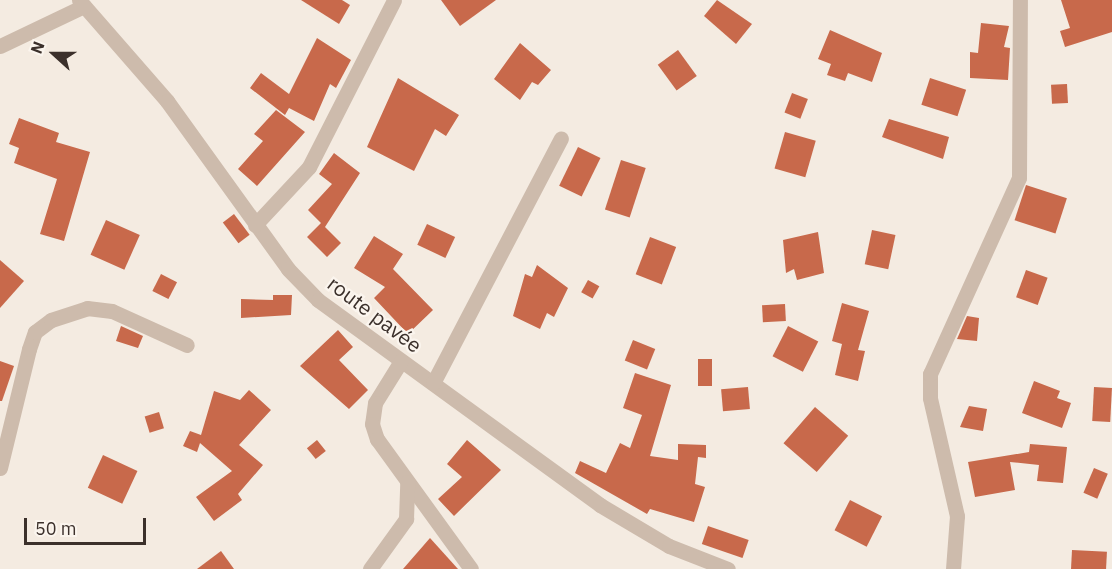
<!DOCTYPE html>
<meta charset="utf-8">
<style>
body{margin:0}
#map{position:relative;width:1112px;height:569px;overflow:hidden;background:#f4ebe1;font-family:"IBM Plex Sans",sans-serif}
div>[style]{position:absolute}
.building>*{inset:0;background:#c8694b;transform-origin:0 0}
.minor>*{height:15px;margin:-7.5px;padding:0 7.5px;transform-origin:7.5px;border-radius:7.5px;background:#cdbbac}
span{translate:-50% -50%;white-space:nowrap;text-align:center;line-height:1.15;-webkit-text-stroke:4.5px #fbf5ee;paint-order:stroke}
.street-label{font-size:21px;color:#3b302b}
.north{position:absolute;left:24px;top:24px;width:60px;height:60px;-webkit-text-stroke:4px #fbf5ee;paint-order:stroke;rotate:291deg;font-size:16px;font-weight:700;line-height:24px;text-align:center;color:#3b302b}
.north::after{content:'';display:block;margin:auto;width:21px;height:27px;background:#3b302b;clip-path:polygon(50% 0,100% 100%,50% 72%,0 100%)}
.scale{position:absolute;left:24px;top:518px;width:122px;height:27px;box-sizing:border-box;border:3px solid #3b302b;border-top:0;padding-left:8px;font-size:18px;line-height:21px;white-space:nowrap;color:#3b302b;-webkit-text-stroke:4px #fbf5ee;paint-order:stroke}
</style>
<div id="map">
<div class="building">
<div style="clip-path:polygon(301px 0,342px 0,350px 5px,339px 24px)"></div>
<div style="clip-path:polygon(441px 0,496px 0,460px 26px)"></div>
<div style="clip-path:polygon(717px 0,752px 24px,736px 44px,704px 16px)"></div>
<div style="clip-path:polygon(1061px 0,1112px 0,1112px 32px,1065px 47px,1060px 31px,1070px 28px)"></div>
<div style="clip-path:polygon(981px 23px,1009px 26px,1004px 47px,1010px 48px,1008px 80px,970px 78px,970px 52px,978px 53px)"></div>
<div style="clip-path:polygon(830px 30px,882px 53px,872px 82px,848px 73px,845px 81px,827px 75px,831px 64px,818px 59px)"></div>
<div style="clip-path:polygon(317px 38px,351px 60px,336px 88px,330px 84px,314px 121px,289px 108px,285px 115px,250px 88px,261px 73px,289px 94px)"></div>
<div style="clip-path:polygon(520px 43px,551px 70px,538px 85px,532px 82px,520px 100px,494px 79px)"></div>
<div style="left:678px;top:50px;width:32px;height:25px;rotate:54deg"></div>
<div style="clip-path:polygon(398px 78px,459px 115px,446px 136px,435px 129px,414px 171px,367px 147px)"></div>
<div style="left:930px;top:78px;width:38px;height:28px;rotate:18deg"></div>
<div style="left:1067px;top:84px;width:19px;height:16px;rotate:87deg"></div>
<div style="left:792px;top:93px;width:17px;height:21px;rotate:21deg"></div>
<div style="clip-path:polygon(276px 110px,305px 132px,257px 186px,238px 169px,263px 141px,254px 134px)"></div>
<div style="clip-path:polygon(19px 118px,59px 133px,56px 142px,90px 152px,64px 241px,40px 234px,57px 179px,14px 163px,19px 148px,9px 144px)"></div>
<div style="clip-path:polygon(889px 119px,949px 137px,943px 159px,882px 137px)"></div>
<div style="left:785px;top:132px;width:32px;height:38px;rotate:16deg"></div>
<div style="left:578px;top:147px;width:25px;height:43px;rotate:26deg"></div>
<div style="clip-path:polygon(334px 153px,360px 173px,325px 227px,341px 243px,327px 257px,307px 237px,321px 223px,308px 210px,332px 184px,319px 174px)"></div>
<div style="left:621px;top:160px;width:26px;height:52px;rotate:18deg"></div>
<div style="left:1026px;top:185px;width:43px;height:37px;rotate:18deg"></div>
<div style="left:234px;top:214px;width:26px;height:14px;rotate:53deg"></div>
<div style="left:106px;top:220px;width:37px;height:38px;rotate:24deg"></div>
<div style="left:427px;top:224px;width:31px;height:23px;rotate:25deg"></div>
<div style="left:872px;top:230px;width:24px;height:35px;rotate:12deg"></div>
<div style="clip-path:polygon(818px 232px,824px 273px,797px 280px,794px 269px,786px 273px,783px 240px)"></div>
<div style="clip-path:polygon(374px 236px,403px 254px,393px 269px,433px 310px,408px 334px,374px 298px,385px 287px,354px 268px)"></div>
<div style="left:650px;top:237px;width:28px;height:40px;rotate:21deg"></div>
<div style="clip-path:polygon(0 260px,24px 281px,0 308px)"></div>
<div style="clip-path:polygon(537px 265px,568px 288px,554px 317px,547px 313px,540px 329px,513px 316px,525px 274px,532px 277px)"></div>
<div style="left:1026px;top:270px;width:23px;height:29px;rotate:20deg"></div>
<div style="left:161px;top:274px;width:18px;height:19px;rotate:27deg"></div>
<div style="left:588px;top:280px;width:13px;height:14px;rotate:29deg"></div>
<div style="clip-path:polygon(273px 295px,292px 295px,291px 315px,241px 318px,241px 299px,273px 300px)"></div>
<div style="clip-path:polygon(842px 303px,869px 311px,858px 350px,865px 351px,858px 381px,835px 375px,842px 344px,832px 341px)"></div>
<div style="left:785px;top:304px;width:17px;height:23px;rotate:87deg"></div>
<div style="clip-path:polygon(967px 316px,979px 318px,977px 341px,957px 339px)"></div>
<div style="clip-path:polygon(121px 326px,143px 336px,138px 348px,116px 341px)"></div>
<div style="left:788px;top:326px;width:34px;height:34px;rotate:27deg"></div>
<div style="clip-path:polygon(338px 330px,353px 347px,339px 360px,368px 390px,349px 409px,300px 366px)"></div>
<div style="left:633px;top:340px;width:24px;height:22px;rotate:22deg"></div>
<div style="left:698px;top:359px;width:14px;height:27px"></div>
<div style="clip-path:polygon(0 361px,14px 366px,2px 401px,0 401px)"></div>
<div style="clip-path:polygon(635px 373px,671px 385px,650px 456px,678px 460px,678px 444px,706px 445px,706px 458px,698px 457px,695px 484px,705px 487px,694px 522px,650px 509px,647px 514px,575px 473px,580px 461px,606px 473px,620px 443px,630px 448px,642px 415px,623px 408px)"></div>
<div style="clip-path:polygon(1034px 381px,1060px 391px,1057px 398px,1071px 403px,1062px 428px,1022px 413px)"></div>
<div style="left:748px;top:387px;width:22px;height:27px;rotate:85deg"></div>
<div style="left:1094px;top:387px;width:18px;height:34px;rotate:3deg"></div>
<div style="clip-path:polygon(249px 390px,271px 410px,239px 445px,263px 465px,238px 494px,242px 500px,214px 521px,196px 497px,232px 471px,200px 443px,197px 452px,183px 446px,190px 431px,201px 435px,214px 391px,240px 400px)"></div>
<div style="clip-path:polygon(969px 406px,987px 409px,983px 431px,960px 427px)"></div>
<div style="left:815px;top:407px;width:44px;height:48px;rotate:41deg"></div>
<div style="left:159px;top:412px;width:17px;height:15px;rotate:73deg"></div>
<div style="left:317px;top:440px;width:14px;height:13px;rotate:51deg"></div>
<div style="clip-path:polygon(467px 440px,501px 470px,454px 516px,438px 499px,462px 477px,447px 464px)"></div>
<div style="clip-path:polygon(1030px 444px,1067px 447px,1063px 483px,1037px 481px,1039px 465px,1010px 462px,1015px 490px,975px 497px,968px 462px,1029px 452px)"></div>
<div style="left:103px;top:455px;width:38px;height:36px;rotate:25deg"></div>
<div style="left:1094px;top:468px;width:15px;height:27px;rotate:23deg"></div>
<div style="left:850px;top:500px;width:36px;height:34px;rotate:27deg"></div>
<div style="left:708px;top:526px;width:43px;height:19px;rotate:19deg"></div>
<div style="clip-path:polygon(430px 538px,458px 569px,403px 569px)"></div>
<div style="left:1072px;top:550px;width:35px;height:19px;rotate:3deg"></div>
<div style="clip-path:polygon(221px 551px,234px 569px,197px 569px)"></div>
</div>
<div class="minor">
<div style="left:79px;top:0;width:134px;rotate:48.9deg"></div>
<div style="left:167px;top:101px;width:207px;rotate:54.2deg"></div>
<div style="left:288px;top:269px;width:43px;rotate:45.9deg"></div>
<div style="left:318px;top:300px;width:349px;rotate:36deg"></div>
<div style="left:600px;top:505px;width:80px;rotate:30.7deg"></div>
<div style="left:669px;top:546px;width:63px;rotate:21.3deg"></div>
<div style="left:0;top:46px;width:93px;rotate:-25.5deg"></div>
<div style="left:255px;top:225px;width:79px;rotate:-47deg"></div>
<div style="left:309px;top:167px;width:187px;rotate:-63deg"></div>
<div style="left:401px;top:361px;width:49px;rotate:121.8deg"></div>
<div style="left:375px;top:403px;width:21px;rotate:98deg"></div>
<div style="left:372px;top:424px;width:16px;rotate:72deg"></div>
<div style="left:377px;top:439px;width:160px;rotate:54.1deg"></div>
<div style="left:433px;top:383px;width:276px;rotate:-62.4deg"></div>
<div style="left:0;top:468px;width:122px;rotate:-76.3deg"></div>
<div style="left:29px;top:349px;width:18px;rotate:-71deg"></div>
<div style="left:35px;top:332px;width:20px;rotate:-37deg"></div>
<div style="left:51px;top:320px;width:38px;rotate:-18deg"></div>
<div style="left:87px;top:308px;width:25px;rotate:7deg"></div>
<div style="left:112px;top:311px;width:82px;rotate:24.4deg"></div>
<div style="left:370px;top:569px;width:62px;rotate:-54.2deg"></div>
<div style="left:406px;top:519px;width:37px;rotate:-88deg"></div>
<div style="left:953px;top:569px;width:53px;rotate:-85.7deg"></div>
<div style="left:957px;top:516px;width:121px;rotate:-102.9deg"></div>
<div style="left:930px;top:398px;width:24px;rotate:-90deg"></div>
<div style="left:930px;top:374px;width:215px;rotate:-65.6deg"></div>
<div style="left:1019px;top:178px;width:178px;rotate:-89.7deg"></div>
</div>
<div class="street-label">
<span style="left:375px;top:314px;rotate:37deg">route pavée</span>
</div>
<div class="north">N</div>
<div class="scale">50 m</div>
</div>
